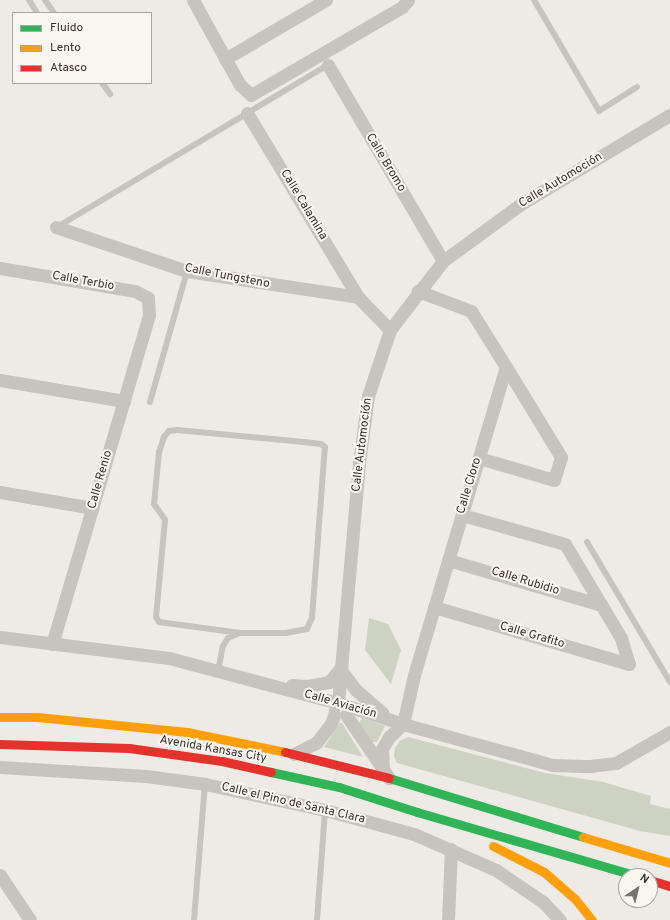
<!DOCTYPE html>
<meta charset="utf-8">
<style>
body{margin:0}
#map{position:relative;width:670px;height:920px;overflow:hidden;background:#eeeae6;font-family:Overpass,sans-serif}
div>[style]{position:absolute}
.green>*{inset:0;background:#ced2c2}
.lane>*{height:6px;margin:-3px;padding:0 3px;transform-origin:3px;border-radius:3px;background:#c7c3be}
.street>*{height:13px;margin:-6.5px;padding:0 6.5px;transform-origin:6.5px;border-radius:6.5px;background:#c7c3be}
.fast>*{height:9px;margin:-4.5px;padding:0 4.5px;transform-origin:4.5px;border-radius:4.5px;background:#30b455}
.slow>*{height:9px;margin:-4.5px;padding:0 4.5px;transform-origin:4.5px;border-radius:4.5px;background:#ff9f0a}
.jam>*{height:9px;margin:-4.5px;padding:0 4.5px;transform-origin:4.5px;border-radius:4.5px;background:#e5322d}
span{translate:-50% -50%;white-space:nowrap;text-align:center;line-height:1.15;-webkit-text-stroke:4px #f9f5ef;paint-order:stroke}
.street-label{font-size:12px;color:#38312c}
.legend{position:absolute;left:12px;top:12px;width:140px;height:72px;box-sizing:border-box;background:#f9f5ef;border:1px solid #aca7a1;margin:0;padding:5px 7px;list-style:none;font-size:12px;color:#38312c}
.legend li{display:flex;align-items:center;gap:8px;height:20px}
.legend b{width:20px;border:1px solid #aca7a1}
.north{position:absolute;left:618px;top:868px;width:40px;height:40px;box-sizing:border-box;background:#f9f5ef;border:1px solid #aca7a1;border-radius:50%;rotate:35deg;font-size:11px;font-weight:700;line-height:16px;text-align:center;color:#38312c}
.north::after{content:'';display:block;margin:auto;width:14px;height:18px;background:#78726d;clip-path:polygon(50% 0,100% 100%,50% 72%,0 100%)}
</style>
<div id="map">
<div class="green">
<div style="clip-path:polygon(369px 618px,388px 624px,401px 650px,391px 684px,365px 650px)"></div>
<div style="clip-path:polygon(362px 718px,385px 726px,377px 742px,371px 742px,359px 723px)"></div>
<div style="clip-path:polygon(340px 723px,342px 723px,363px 757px,324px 747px)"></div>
<div style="clip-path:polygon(408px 737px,545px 773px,603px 782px,651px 796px,650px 804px,670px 809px,670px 836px,640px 831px,397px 763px,394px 757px,395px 748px,400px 741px)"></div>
</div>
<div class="lane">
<div style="left:29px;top:0;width:15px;rotate:58deg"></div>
<div style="left:45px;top:0;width:16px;rotate:55deg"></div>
<div style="left:534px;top:0;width:129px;rotate:59.6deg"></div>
<div style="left:599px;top:111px;width:45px;rotate:-32.3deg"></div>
<div style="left:102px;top:83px;width:14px;rotate:54deg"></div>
<div style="left:57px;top:227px;width:316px;rotate:-30.9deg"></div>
<div style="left:150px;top:402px;width:136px;rotate:-74.2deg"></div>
<div style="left:587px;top:542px;width:163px;rotate:59.3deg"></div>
<div style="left:218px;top:671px;width:25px;rotate:-79deg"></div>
<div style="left:223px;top:646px;width:9px;rotate:-58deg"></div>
<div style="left:228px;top:638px;width:13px;rotate:-23deg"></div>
<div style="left:240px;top:633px;width:46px"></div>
<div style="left:286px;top:633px;width:21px;rotate:-11deg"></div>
<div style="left:307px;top:629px;width:12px;rotate:-66deg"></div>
<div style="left:312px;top:618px;width:171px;rotate:-85.7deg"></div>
<div style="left:325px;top:447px;width:5px;rotate:-143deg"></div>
<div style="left:321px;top:444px;width:17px;rotate:-173deg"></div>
<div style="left:304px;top:442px;width:127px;rotate:-174.6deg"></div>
<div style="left:178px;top:430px;width:9px;rotate:174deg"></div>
<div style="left:169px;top:431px;width:8px;rotate:130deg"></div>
<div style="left:164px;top:437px;width:16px;rotate:108deg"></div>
<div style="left:159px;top:452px;width:52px;rotate:95.5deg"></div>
<div style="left:154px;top:504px;width:19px;rotate:55deg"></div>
<div style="left:165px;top:520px;width:97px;rotate:95.3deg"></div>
<div style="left:156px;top:617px;width:6px;rotate:59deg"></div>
<div style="left:159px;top:622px;width:82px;rotate:7.7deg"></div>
<div style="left:194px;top:920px;width:136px;rotate:-85.4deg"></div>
<div style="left:317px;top:920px;width:110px;rotate:-85.8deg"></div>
</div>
<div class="street">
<div style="left:193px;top:0;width:97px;rotate:61.1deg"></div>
<div style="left:240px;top:85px;width:15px;rotate:42deg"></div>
<div style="left:251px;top:95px;width:175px;rotate:-30.2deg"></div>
<div style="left:402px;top:7px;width:9px;rotate:-49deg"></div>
<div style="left:225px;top:59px;width:117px;rotate:-30.3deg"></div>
<div style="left:328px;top:65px;width:227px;rotate:59.6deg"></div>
<div style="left:247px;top:113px;width:215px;rotate:58.9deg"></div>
<div style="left:56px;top:227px;width:138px;rotate:18.6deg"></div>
<div style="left:187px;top:271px;width:173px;rotate:8.6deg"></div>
<div style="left:358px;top:297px;width:46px;rotate:45.9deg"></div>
<div style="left:0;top:268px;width:137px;rotate:9.7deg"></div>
<div style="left:135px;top:291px;width:15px;rotate:28deg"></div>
<div style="left:148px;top:298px;width:17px;rotate:87deg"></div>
<div style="left:149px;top:315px;width:343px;rotate:106.4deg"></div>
<div style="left:0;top:380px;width:126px;rotate:9.6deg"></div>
<div style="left:479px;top:458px;width:78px;rotate:16.3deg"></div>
<div style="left:554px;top:480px;width:24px;rotate:-73deg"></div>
<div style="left:561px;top:457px;width:105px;rotate:-121.4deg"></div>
<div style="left:0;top:492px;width:94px;rotate:9.8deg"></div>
<div style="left:462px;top:515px;width:107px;rotate:15.7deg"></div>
<div style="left:565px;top:544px;width:109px;rotate:59.2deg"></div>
<div style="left:621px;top:638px;width:27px;rotate:73deg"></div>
<div style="left:448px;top:560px;width:160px;rotate:16.3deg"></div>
<div style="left:434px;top:607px;width:203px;rotate:16.3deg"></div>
<div style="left:0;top:637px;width:170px;rotate:7.1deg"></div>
<div style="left:169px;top:658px;width:175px;rotate:14.9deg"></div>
<div style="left:338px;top:703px;width:68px;rotate:17.9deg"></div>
<div style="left:403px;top:724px;width:156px;rotate:15.3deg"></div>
<div style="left:553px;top:765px;width:37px;rotate:2deg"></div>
<div style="left:590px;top:766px;width:26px;rotate:-7deg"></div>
<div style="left:616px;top:763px;width:62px;rotate:-29.9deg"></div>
<div style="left:292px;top:685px;width:15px;rotate:4deg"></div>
<div style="left:307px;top:686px;width:22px;rotate:-10deg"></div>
<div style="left:329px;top:682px;width:17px;rotate:-50deg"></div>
<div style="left:340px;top:669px;width:26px;rotate:53deg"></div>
<div style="left:356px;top:690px;width:35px;rotate:41deg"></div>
<div style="left:338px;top:703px;width:91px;rotate:55.8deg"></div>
<div style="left:403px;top:724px;width:50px;rotate:-77.3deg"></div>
<div style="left:414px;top:675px;width:321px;rotate:-73.4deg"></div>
<div style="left:506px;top:367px;width:66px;rotate:-122deg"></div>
<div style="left:471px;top:311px;width:57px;rotate:-159.3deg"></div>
<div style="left:294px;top:754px;width:25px;rotate:-27deg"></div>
<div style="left:316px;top:743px;width:24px;rotate:-52deg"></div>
<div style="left:331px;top:724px;width:22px;rotate:-72deg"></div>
<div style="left:338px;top:703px;width:240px;rotate:-85deg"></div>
<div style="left:359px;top:464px;width:69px;rotate:-82.5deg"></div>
<div style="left:368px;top:396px;width:70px;rotate:-71.6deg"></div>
<div style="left:390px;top:330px;width:87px;rotate:-52.5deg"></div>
<div style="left:443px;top:261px;width:97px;rotate:-36.2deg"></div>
<div style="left:521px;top:204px;width:174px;rotate:-30.9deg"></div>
<div style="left:0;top:767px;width:146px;rotate:3.5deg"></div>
<div style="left:146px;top:776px;width:60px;rotate:7.7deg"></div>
<div style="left:205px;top:784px;width:123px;rotate:12.2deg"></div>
<div style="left:325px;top:810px;width:92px;rotate:15.1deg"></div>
<div style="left:414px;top:834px;width:90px;rotate:23.7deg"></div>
<div style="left:496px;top:870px;width:57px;rotate:34.2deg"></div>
<div style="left:543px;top:902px;width:25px;rotate:47deg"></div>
<div style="left:383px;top:769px;width:20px;rotate:-93deg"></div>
<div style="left:382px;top:749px;width:14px;rotate:-60deg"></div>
<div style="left:389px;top:737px;width:19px;rotate:-43deg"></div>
<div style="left:0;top:875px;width:54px;rotate:56.3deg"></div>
<div style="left:448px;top:920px;width:71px;rotate:-87.6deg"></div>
</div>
<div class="fast">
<div style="left:271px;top:772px;width:70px;rotate:12.4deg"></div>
<div style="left:339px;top:787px;width:82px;rotate:17.8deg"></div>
<div style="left:389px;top:778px;width:203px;rotate:16.9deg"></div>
<div style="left:417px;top:812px;width:229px;rotate:16.2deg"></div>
</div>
<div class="slow">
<div style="left:0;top:717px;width:37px"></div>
<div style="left:37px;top:717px;width:151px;rotate:5.7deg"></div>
<div style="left:187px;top:732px;width:100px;rotate:11.5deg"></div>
<div style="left:583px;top:837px;width:91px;rotate:16.6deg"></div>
<div style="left:493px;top:846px;width:57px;rotate:27deg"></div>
<div style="left:544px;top:872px;width:41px;rotate:41.1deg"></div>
<div style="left:575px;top:899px;width:27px;rotate:51deg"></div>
</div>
<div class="jam">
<div style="left:0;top:744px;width:129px;rotate:1.8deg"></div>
<div style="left:129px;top:748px;width:94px;rotate:8deg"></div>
<div style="left:222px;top:761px;width:50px;rotate:12.7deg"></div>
<div style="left:285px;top:752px;width:107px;rotate:14deg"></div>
<div style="left:650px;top:880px;width:21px;rotate:17deg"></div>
</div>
<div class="street-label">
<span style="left:385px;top:163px;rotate:59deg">Calle Bromo</span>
<span style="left:561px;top:181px;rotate:-31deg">Calle Automoción</span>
<span style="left:303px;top:205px;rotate:59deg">Calle Calamina</span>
<span style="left:227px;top:277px;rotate:11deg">Calle Tungsteno</span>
<span style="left:83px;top:282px;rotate:10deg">Calle Terbio</span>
<span style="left:363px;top:445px;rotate:-83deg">Calle Automoción</span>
<span style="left:101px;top:480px;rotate:-74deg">Calle Renio</span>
<span style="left:470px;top:486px;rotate:-73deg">Calle Cloro</span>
<span style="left:525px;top:582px;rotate:17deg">Calle Rubidio</span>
<span style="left:532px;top:636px;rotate:16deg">Calle Grafito</span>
<span style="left:340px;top:705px;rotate:16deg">Calle Aviación</span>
<span style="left:213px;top:750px;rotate:10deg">Avenida Kansas City</span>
<span style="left:293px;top:804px;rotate:13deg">Calle el Pino de Santa Clara</span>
</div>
<ul class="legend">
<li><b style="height:5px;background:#30b455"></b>Fluido</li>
<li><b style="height:5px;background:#ff9f0a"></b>Lento</li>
<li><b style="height:5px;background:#e5322d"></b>Atasco</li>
</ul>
<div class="north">N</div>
</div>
